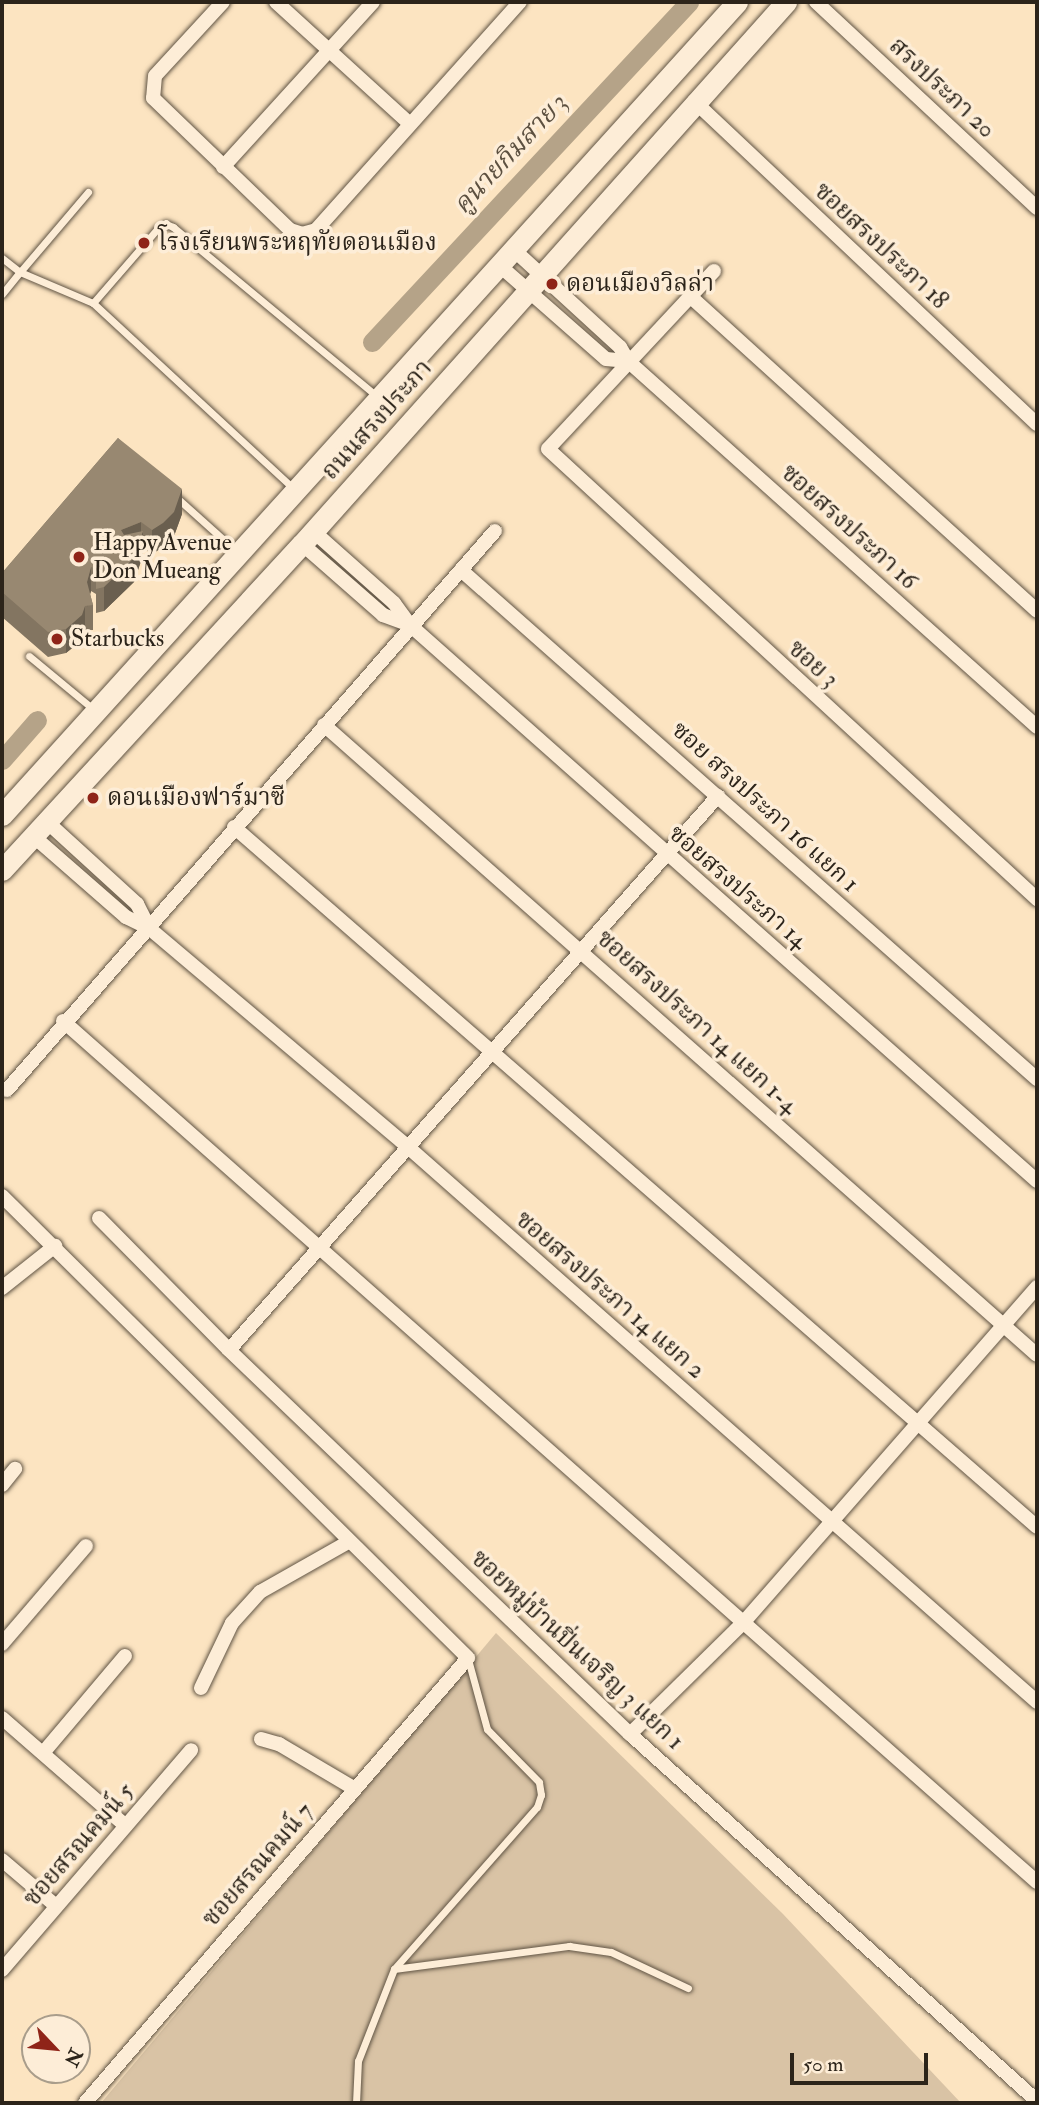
<!DOCTYPE html>
<meta charset="utf-8">
<style>
body{margin:0}
#map{position:relative;width:1039px;height:2105px;overflow:hidden;background:#fce4c1;font-family:"IM FELL Double Pica","Noto Serif Thai",serif}
div>[style]{position:absolute}
.green>*{inset:0;background:#d9c3a5}
.canal>*{height:19px;margin:-9.5px;padding:0 9.5px;transform-origin:9.5px;border-radius:9.5px;background:#b5a388}
.roads{filter:drop-shadow(0 0 2px #605444) drop-shadow(0 0 2px #605444)}
.lane>*{height:7px;margin:-3.5px;padding:0 3.5px;transform-origin:3.5px;border-radius:3.5px;background:#fdedd7}
.street>*{height:14px;margin:-7px;padding:0 7px;transform-origin:7px;border-radius:7px;background:#fdedd7}
.secondary>*{height:21px;margin:-10.5px;padding:0 10.5px;transform-origin:10.5px;border-radius:10.5px;background:#fdedd7}
.wall>*{inset:0;background:#837561}
.shaded-wall>*{inset:0;background:#6a5f4f}
.building>*{inset:0;background:#988871}
.dots>*{width:19px;height:19px;translate:-50% -50%;box-sizing:border-box;border:4px solid #fdedd7;border-radius:50%}
span{translate:-50% -50%;white-space:nowrap;text-align:center;line-height:1.15;-webkit-text-stroke:7px #fdedd7;paint-order:stroke}
.street-label{font-size:24px;color:#2c241a}
.poi-label{font-size:24px;color:#2c241a}
.left{translate:0 -50%;text-align:left}
.water-label{font-size:26px;color:#5c5040;font-style:italic}
.frame{position:absolute;inset:0;border:4px solid #2c241a;pointer-events:none}
.north{position:absolute;left:21px;top:2014px;width:70px;height:70px;box-sizing:border-box;background:#fdedd7;border:2px solid #a99d8b;border-radius:50%;rotate:116deg;font-size:19px;font-weight:700;line-height:28px;text-align:center;color:#2c241a}
.north::after{content:'';display:block;margin:auto;width:24px;height:32px;background:#8f2418;clip-path:polygon(50% 0,100% 100%,50% 72%,0 100%)}
.scale{position:absolute;left:790px;top:2053px;width:138px;height:32px;box-sizing:border-box;border:4px solid #2c241a;border-top:0;padding-left:9px;font-size:21px;line-height:24px;white-space:nowrap;color:#2c241a;-webkit-text-stroke:5px #fdedd7;paint-order:stroke}
</style>
<div id="map">
<div class="green">
<div style="clip-path:polygon(496px 1633px,783px 1914px,961px 2103px,101px 2103px)"></div>
</div>
<div class="canal">
<div style="left:372px;top:342px;width:465px;rotate:-47deg"></div>
<div style="left:2px;top:760px;width:53px;rotate:-48.8deg"></div>
</div>
<div class="roads">
<div class="lane">
<div style="left:2px;top:258px;width:23px;rotate:38deg"></div>
<div style="left:20px;top:272px;width:105px;rotate:-49.6deg"></div>
<div style="left:2px;top:294px;width:28px;rotate:-51deg"></div>
<div style="left:20px;top:272px;width:79px;rotate:23deg"></div>
<div style="left:294px;top:489px;width:274px;rotate:-137.2deg"></div>
<div style="left:93px;top:303px;width:99px;rotate:-49.1deg"></div>
<div style="left:158px;top:228px;width:9px;rotate:-27deg"></div>
<div style="left:166px;top:224px;width:8px;rotate:23deg"></div>
<div style="left:173px;top:227px;width:266px;rotate:39.7deg"></div>
<div style="left:177px;top:498px;width:79px;rotate:41.9deg"></div>
<div style="left:29px;top:656px;width:83px;rotate:39.6deg"></div>
<div style="left:394px;top:1969px;width:177px;rotate:-7.5deg"></div>
<div style="left:569px;top:1946px;width:42px;rotate:8.1deg"></div>
<div style="left:611px;top:1952px;width:85px;rotate:25.1deg"></div>
<div style="left:356px;top:2103px;width:42px;rotate:-87.3deg"></div>
<div style="left:358px;top:2061px;width:99px;rotate:-68.6deg"></div>
<div style="left:394px;top:1969px;width:216px;rotate:-48.6deg"></div>
<div style="left:537px;top:1807px;width:13px;rotate:-72deg"></div>
<div style="left:541px;top:1795px;width:13px;rotate:-99deg"></div>
<div style="left:539px;top:1782px;width:74px;rotate:-134.5deg"></div>
<div style="left:487px;top:1729px;width:73px;rotate:-105.2deg"></div>
</div>
<div class="street">
<div style="left:223px;top:2px;width:100px;rotate:132.6deg"></div>
<div style="left:155px;top:76px;width:22px;rotate:95deg"></div>
<div style="left:153px;top:98px;width:190px;rotate:43.9deg"></div>
<div style="left:290px;top:230px;width:13px;rotate:18deg"></div>
<div style="left:302px;top:234px;width:15px;rotate:-16deg"></div>
<div style="left:316px;top:230px;width:306px;rotate:-48.2deg"></div>
<div style="left:276px;top:2px;width:181px;rotate:42.3deg"></div>
<div style="left:816px;top:2px;width:302px;rotate:43deg"></div>
<div style="left:694px;top:101px;width:471px;rotate:43.3deg"></div>
<div style="left:223px;top:167px;width:223px;rotate:-47.7deg"></div>
<div style="left:514px;top:250px;width:144px;rotate:42.5deg"></div>
<div style="left:620px;top:347px;width:16px;rotate:60deg"></div>
<div style="left:628px;top:361px;width:549px;rotate:41.82deg"></div>
<div style="left:499px;top:265px;width:142px;rotate:41.3deg"></div>
<div style="left:606px;top:359px;width:22px;rotate:5deg"></div>
<div style="left:714px;top:271px;width:243px;rotate:133deg"></div>
<div style="left:548px;top:449px;width:665px;rotate:42.62deg"></div>
<div style="left:691px;top:297px;width:467px;rotate:42.2deg"></div>
<div style="left:313px;top:531px;width:108px;rotate:41.6deg"></div>
<div style="left:394px;top:603px;width:27px;rotate:54deg"></div>
<div style="left:410px;top:625px;width:838px;rotate:41.57deg"></div>
<div style="left:302px;top:544px;width:108px;rotate:41.2deg"></div>
<div style="left:383px;top:615px;width:29px;rotate:20deg"></div>
<div style="left:461px;top:570px;width:769px;rotate:41.47deg"></div>
<div style="left:324px;top:725px;width:951px;rotate:41.46deg"></div>
<div style="left:45px;top:820px;width:125px;rotate:42.4deg"></div>
<div style="left:137px;top:904px;width:27px;rotate:63deg"></div>
<div style="left:234px;top:827px;width:1065px;rotate:41.08deg"></div>
<div style="left:32px;top:835px;width:125px;rotate:41.1deg"></div>
<div style="left:126px;top:917px;width:25px;rotate:26deg"></div>
<div style="left:149px;top:928px;width:339px;rotate:40.2deg"></div>
<div style="left:408px;top:1147px;width:839px;rotate:41.42deg"></div>
<div style="left:63px;top:1021px;width:1300px;rotate:41.48deg"></div>
<div style="left:7px;top:1090px;width:742px;rotate:-48.88deg"></div>
<div style="left:2px;top:1196px;width:656px;rotate:44.75deg"></div>
<div style="left:468px;top:1658px;width:587px;rotate:130.72deg"></div>
<div style="left:99px;top:1218px;width:185px;rotate:45.4deg"></div>
<div style="left:229px;top:1350px;width:555px;rotate:43.76deg"></div>
<div style="left:630px;top:1734px;width:548px;rotate:42.04deg"></div>
<div style="left:2px;top:1288px;width:68px;rotate:-38.4deg"></div>
<div style="left:229px;top:1350px;width:739px;rotate:-48.57deg"></div>
<div style="left:2px;top:1485px;width:21px;rotate:-51deg"></div>
<div style="left:2px;top:1644px;width:129px;rotate:-49.4deg"></div>
<div style="left:201px;top:1688px;width:72px;rotate:-64.5deg"></div>
<div style="left:232px;top:1623px;width:42px;rotate:-47.9deg"></div>
<div style="left:260px;top:1592px;width:103px;rotate:-29.5deg"></div>
<div style="left:2px;top:1718px;width:164px;rotate:41.1deg"></div>
<div style="left:630px;top:1734px;width:157px;rotate:-44.5deg"></div>
<div style="left:742px;top:1624px;width:448px;rotate:-48.8deg"></div>
<div style="left:261px;top:1739px;width:19px;rotate:16deg"></div>
<div style="left:279px;top:1744px;width:88px;rotate:30.6deg"></div>
<div style="left:43px;top:1753px;width:127px;rotate:-49.8deg"></div>
<div style="left:2px;top:1860px;width:71px;rotate:40.4deg"></div>
<div style="left:2px;top:1970px;width:290px;rotate:-49.3deg"></div>
</div>
<div class="secondary">
<div style="left:2px;top:815px;width:1096px;rotate:-47.88deg"></div>
<div style="left:2px;top:870px;width:443px;rotate:-47.4deg"></div>
<div style="left:302px;top:544px;width:727px;rotate:-48.24deg"></div>
</div>
</div>
<div class="wall">
<div style="clip-path:polygon(118px 438px,182px 514px,174px 536px,163px 547px,152px 554px,143px 548px,143px 555px,134px 582px,104px 611px,96px 613px,96px 594px,91px 591px,90px 594px,93px 605px,93px 630px,85px 630px,82px 640px,66px 653px,48px 657px,2px 617px,2px 573px)"></div>
</div>
<div class="shaded-wall">
<div style="clip-path:polygon(182px 489px,182px 514px,174px 536px,163px 547px,152px 554px,152px 530px)"></div>
<div style="clip-path:polygon(141px 522px,141px 536px,143px 531px,143px 555px,134px 582px,104px 611px,104px 587px,121px 554px,121px 530px)"></div>
<div style="clip-path:polygon(91px 567px,91px 591px,87px 607px,87px 582px)"></div>
<div style="clip-path:polygon(85px 606px,85px 630px,82px 640px,66px 653px,66px 629px)"></div>
</div>
<div class="building">
<div style="clip-path:polygon(118px 438px,182px 489px,174px 512px,163px 523px,152px 530px,141px 522px,121px 530px,124px 535px,143px 531px,134px 558px,104px 587px,96px 589px,96px 569px,91px 567px,87px 582px,93px 605px,85px 606px,82px 615px,66px 629px,48px 632px,2px 592px,2px 573px)"></div>
</div>
<div class="dots">
<div style="left:144px;top:243px;background:#8f2418"></div>
<div style="left:552px;top:284px;background:#8f2418"></div>
<div style="left:79px;top:557px;background:#8f2418"></div>
<div style="left:57px;top:639px;background:#8f2418"></div>
<div style="left:93px;top:798px;background:#8f2418"></div>
</div>
<div class="street-label">
<span style="left:942px;top:88px;rotate:43deg">สรงประภา 20</span>
<span style="left:881px;top:246px;rotate:43deg">ซอยสรงประภา 18</span>
<span style="left:377px;top:420px;rotate:-48deg">ถนนสรงประภา</span>
<span style="left:849px;top:527px;rotate:42deg">ซอยสรงประภา 16</span>
<span style="left:813px;top:664px;rotate:42deg">ซอย 3</span>
<span style="left:765px;top:807px;rotate:42deg">ซอย สรงประภา 16 แยก 1</span>
<span style="left:738px;top:887px;rotate:41deg">ซอยสรงประภา 14</span>
<span style="left:697px;top:1022px;rotate:42deg">ซอยสรงประภา 14 แยก 1-4</span>
<span style="left:610px;top:1295px;rotate:41deg">ซอยสรงประภา 14 แยก 2</span>
<span style="left:577px;top:1650px;rotate:43deg">ซอยหมู่บ้านปิ่นเจริญ 3 แยก 1</span>
<span style="left:79px;top:1845px;rotate:-49deg">ซอยสรณคมน์ 5</span>
<span style="left:258px;top:1865px;rotate:-49deg">ซอยสรณคมน์ 7</span>
</div>
<div class="poi-label">
<span class="left" style="left:158px;top:243px">โรงเรียนพระหฤทัยดอนเมือง</span>
<span class="left" style="left:566px;top:284px">ดอนเมืองวิลล่า</span>
<span class="left" style="left:93px;top:557px">Happy Avenue<br>Don Mueang</span>
<span class="left" style="left:71px;top:639px">Starbucks</span>
<span class="left" style="left:107px;top:798px">ดอนเมืองฟาร์มาซี</span>
</div>
<div class="water-label">
<span style="left:511px;top:154px;rotate:-47deg">คูนายกิมสาย 3</span>
</div>
<div class="frame"></div>
<div class="north">N</div>
<div class="scale">50 m</div>
</div>
